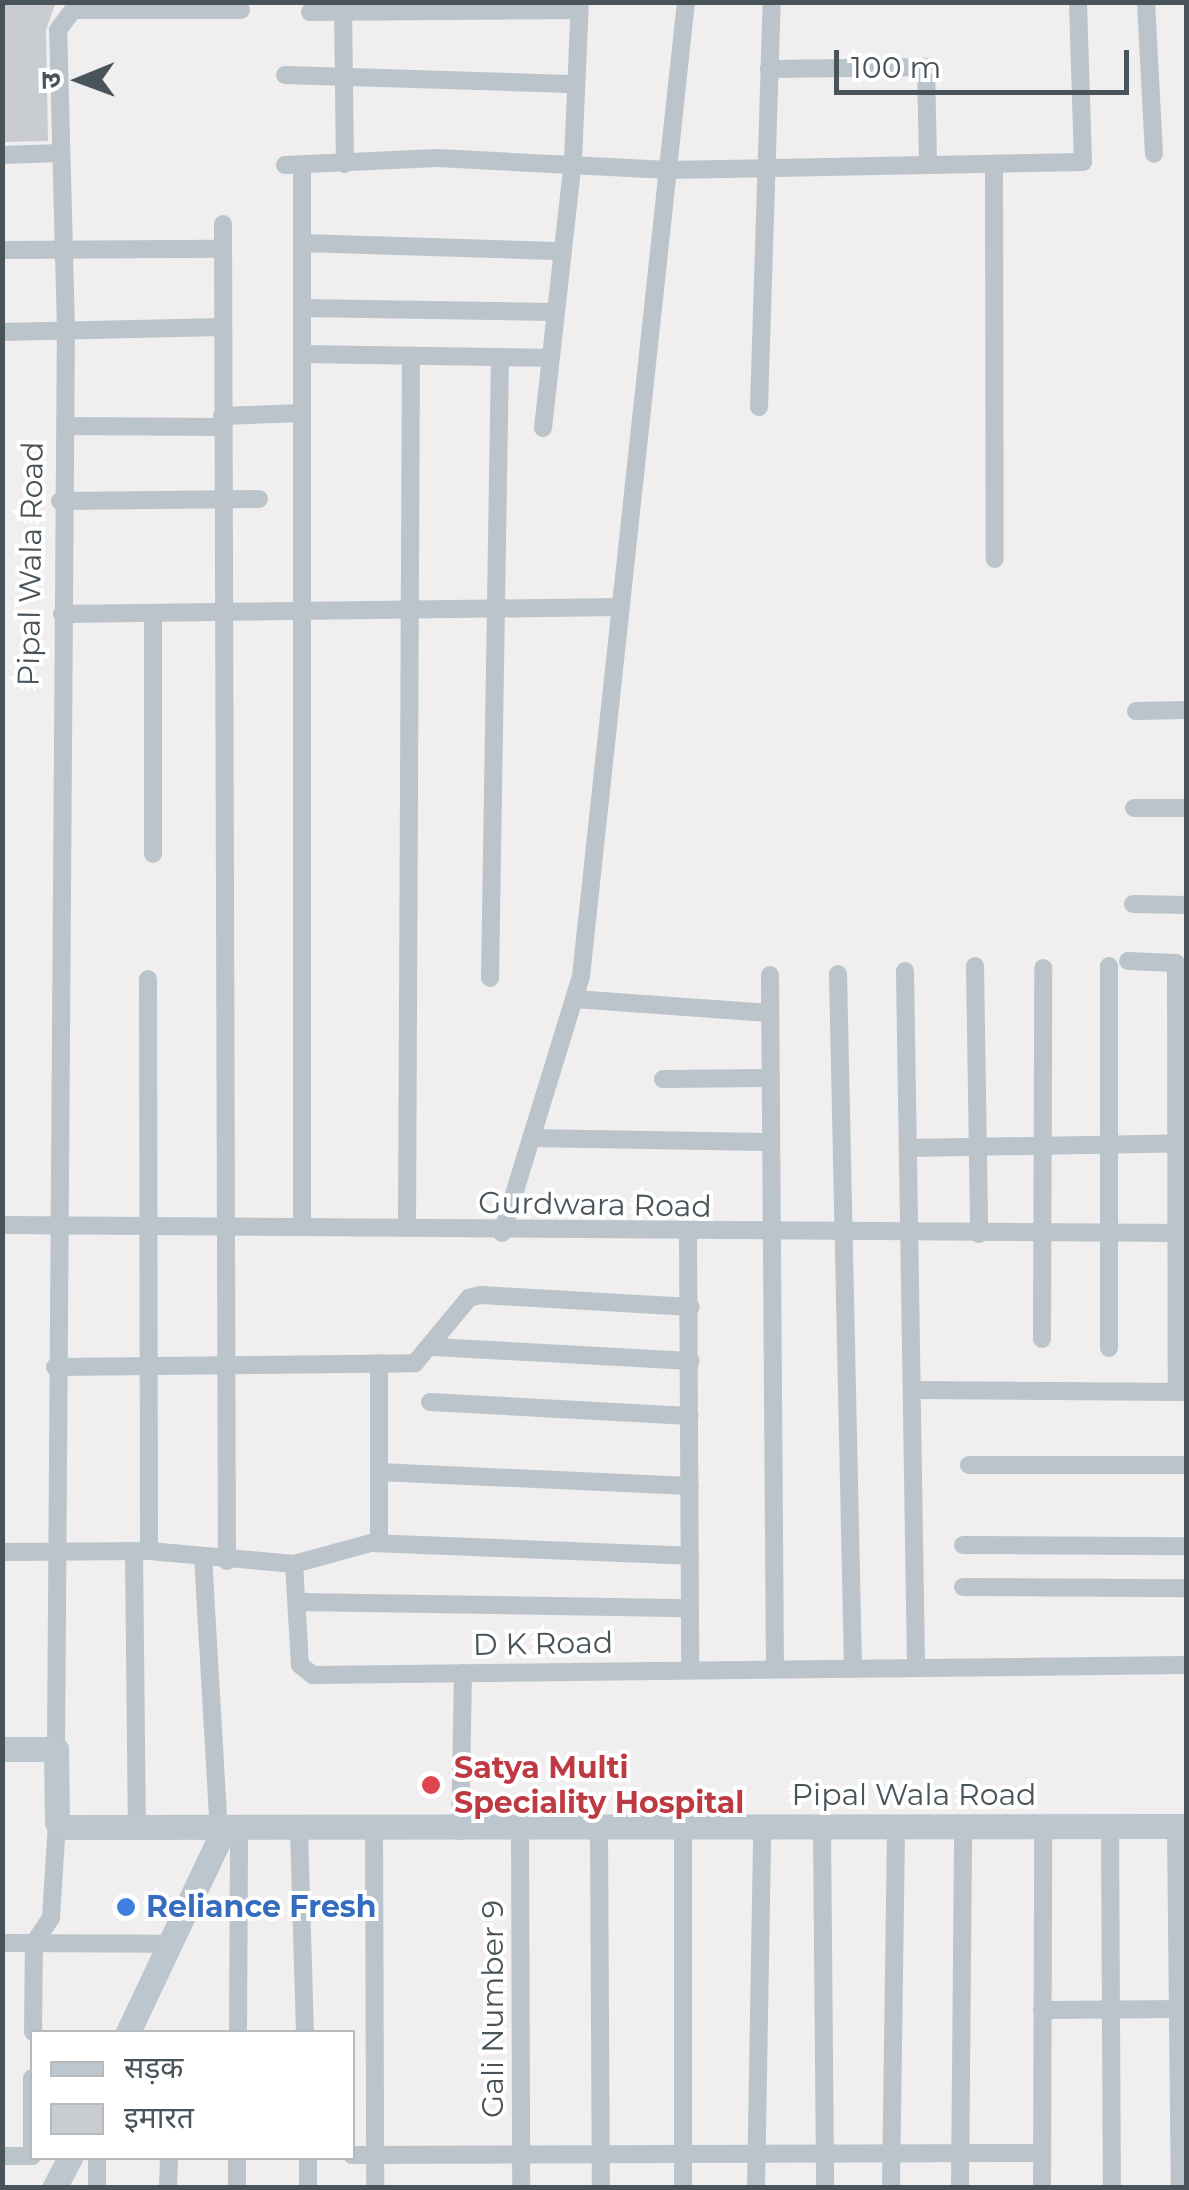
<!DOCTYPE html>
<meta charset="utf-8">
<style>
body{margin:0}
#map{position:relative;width:1189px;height:2190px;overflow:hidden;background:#f0eeee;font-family:Montserrat,"Noto Sans Devanagari",sans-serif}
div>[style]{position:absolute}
.building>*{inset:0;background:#c9ccd0}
.street>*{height:18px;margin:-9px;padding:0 9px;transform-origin:9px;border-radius:9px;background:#bac4ca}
.secondary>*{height:25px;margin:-12.5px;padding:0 12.5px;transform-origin:12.5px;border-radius:12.5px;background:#bbc6ce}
.dots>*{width:28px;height:28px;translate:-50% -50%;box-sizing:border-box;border:5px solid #fff;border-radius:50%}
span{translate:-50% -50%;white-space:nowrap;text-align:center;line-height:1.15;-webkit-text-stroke:8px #fff;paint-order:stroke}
.street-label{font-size:30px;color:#48535a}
.health-label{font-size:30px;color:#be3a42;font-weight:700}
.left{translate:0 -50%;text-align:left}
.shop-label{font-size:30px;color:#366cbe;font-weight:700}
.frame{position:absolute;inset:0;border:5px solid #48535a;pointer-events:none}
.legend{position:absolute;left:30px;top:2030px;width:325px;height:130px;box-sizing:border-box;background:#fff;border:2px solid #b6babd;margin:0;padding:12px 18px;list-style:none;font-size:30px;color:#48535a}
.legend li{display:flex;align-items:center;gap:20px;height:50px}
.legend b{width:50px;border:2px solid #b6babd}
.north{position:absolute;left:30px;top:30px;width:100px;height:100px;-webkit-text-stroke:8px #fff;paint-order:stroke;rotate:269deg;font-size:28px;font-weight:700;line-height:40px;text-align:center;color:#48535a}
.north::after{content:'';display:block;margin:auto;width:35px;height:45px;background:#48535a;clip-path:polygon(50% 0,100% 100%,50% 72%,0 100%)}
.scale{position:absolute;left:834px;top:50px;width:295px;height:45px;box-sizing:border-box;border:5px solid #48535a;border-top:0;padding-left:12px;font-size:30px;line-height:35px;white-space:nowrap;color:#48535a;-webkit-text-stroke:8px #fff;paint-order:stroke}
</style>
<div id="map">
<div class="building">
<div style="clip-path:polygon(2px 2px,56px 2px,46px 30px,48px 141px,2px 142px)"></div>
</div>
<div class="street">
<div style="left:1146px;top:2px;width:152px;rotate:87deg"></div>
<div style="left:343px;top:3px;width:161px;rotate:89.3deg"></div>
<div style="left:310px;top:12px;width:269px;rotate:-0.4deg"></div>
<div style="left:769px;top:69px;width:157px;rotate:-0.7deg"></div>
<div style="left:926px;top:67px;width:98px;rotate:88.8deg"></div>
<div style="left:285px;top:75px;width:291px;rotate:1.8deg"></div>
<div style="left:2px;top:155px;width:57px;rotate:-2deg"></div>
<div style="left:994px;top:164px;width:395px;rotate:89.9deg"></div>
<div style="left:285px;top:165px;width:152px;rotate:-2.6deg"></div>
<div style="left:437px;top:158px;width:231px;rotate:3deg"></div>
<div style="left:668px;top:170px;width:415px;rotate:-1.1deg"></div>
<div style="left:1083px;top:162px;width:160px;rotate:-91.8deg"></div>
<div style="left:302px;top:165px;width:1059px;rotate:90deg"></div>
<div style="left:223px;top:224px;width:1337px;rotate:89.83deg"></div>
<div style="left:302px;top:243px;width:260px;rotate:1.8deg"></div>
<div style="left:2px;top:250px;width:221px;rotate:-0.3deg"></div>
<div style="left:302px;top:308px;width:250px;rotate:0.9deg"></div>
<div style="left:2px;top:332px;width:220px;rotate:-1.3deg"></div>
<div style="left:302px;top:354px;width:243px;rotate:0.9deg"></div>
<div style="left:759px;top:407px;width:405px;rotate:-88.2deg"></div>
<div style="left:222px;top:416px;width:80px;rotate:-2.1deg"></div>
<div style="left:66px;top:426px;width:156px;rotate:0.4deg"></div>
<div style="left:543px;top:428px;width:270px;rotate:-83.6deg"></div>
<div style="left:573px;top:160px;width:158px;rotate:-87.5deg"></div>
<div style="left:60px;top:501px;width:199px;rotate:-0.6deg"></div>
<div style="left:62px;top:614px;width:558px;rotate:-0.72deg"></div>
<div style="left:1136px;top:711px;width:50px;rotate:-1.1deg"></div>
<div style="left:1134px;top:808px;width:52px"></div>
<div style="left:153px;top:854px;width:240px;rotate:-90deg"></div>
<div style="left:1133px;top:904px;width:53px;rotate:1.1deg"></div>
<div style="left:1128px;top:961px;width:48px;rotate:2.4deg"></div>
<div style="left:1176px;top:963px;width:429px;rotate:89.9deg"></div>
<div style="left:975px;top:966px;width:268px;rotate:89.1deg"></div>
<div style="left:905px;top:971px;width:696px;rotate:89.09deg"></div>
<div style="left:838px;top:974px;width:694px;rotate:88.76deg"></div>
<div style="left:770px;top:975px;width:693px;rotate:89.59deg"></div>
<div style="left:490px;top:978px;width:620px;rotate:-89.08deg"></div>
<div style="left:148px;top:979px;width:572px;rotate:89.9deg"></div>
<div style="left:574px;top:999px;width:196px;rotate:4.1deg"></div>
<div style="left:663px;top:1079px;width:108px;rotate:-0.5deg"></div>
<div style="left:531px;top:1138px;width:240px;rotate:1deg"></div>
<div style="left:909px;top:1148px;width:277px;rotate:-1deg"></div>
<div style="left:2px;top:1225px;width:1184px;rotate:0.39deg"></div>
<div style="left:407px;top:1228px;width:872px;rotate:-89.74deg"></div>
<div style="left:502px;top:1233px;width:269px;rotate:-72.9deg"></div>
<div style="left:581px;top:976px;width:980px;rotate:-83.85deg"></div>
<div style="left:688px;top:1235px;width:434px;rotate:89.7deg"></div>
<div style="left:1042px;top:1339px;width:371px;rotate:-89.8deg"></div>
<div style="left:434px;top:1347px;width:257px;rotate:3.1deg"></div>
<div style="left:1109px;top:1348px;width:382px;rotate:-90deg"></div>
<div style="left:379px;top:1363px;width:180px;rotate:90deg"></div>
<div style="left:55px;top:1367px;width:360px;rotate:-0.6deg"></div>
<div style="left:415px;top:1363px;width:85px;rotate:-50.3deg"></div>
<div style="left:469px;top:1298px;width:12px;rotate:-14deg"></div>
<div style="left:481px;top:1295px;width:210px;rotate:3.3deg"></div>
<div style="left:913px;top:1390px;width:273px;rotate:0.4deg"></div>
<div style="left:430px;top:1402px;width:260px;rotate:3.1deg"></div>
<div style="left:969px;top:1465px;width:217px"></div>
<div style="left:379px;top:1472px;width:311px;rotate:2.6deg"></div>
<div style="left:963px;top:1545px;width:223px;rotate:0.3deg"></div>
<div style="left:2px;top:1552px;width:147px;rotate:-0.4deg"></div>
<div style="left:149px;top:1551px;width:146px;rotate:5.1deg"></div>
<div style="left:294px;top:1564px;width:101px;rotate:86.6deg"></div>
<div style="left:300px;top:1665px;width:16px;rotate:38deg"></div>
<div style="left:313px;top:1675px;width:873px;rotate:-0.66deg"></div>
<div style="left:134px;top:1552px;width:277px;rotate:89.4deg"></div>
<div style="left:203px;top:1556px;width:275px;rotate:86.7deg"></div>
<div style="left:294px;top:1564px;width:80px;rotate:-15.3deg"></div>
<div style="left:371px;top:1543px;width:319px;rotate:2.3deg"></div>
<div style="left:963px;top:1587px;width:223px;rotate:0.3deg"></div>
<div style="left:298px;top:1602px;width:392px;rotate:0.9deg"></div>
<div style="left:56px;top:1749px;width:1419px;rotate:-89.6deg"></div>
<div style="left:66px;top:330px;width:300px;rotate:-91.5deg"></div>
<div style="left:58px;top:30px;width:25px;rotate:-53deg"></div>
<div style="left:73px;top:10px;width:168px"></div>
<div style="left:1110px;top:1826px;width:362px;rotate:89.7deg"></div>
<div style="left:1176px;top:1826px;width:362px;rotate:89.4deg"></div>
<div style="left:822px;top:1829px;width:359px;rotate:89.5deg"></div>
<div style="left:599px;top:1830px;width:358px;rotate:89.7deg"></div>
<div style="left:299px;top:1831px;width:201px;rotate:88.3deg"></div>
<div style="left:374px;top:1831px;width:357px;rotate:89.8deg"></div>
<div style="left:460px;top:1831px;width:158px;rotate:-88.9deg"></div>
<div style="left:520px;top:1831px;width:357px;rotate:89.8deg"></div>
<div style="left:2px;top:1943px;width:167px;rotate:0.3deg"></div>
<div style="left:1042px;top:2010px;width:144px;rotate:-0.4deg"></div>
<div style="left:33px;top:2032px;width:89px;rotate:-89.4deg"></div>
<div style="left:34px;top:1943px;width:30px;rotate:-56deg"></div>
<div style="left:51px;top:1918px;width:96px;rotate:-86.4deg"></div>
<div style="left:238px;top:2032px;width:201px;rotate:-89.7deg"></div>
<div style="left:352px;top:2155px;width:690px;rotate:-0.17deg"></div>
<div style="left:2px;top:2156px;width:30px"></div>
<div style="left:32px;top:2156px;width:78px;rotate:-90deg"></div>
<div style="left:237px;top:2158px;width:30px;rotate:90deg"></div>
<div style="left:97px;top:2188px;width:30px;rotate:-90deg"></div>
<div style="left:168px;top:2188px;width:30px;rotate:-88deg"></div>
<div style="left:308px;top:2188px;width:30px;rotate:-90deg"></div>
<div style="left:683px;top:2188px;width:358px;rotate:-90deg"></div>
<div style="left:756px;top:2188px;width:359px;rotate:-89deg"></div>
<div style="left:891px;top:2188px;width:360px;rotate:-89.2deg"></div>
<div style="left:960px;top:2188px;width:361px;rotate:-89.5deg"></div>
<div style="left:1042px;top:2188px;width:361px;rotate:-89.8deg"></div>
</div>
<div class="secondary">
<div style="left:2px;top:1749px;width:54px"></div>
<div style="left:56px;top:1749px;width:73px;rotate:89.2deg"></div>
<div style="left:57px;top:1822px;width:9px;rotate:32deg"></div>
<div style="left:65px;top:1827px;width:1121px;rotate:-0.05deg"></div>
<div style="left:128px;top:2032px;width:222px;rotate:-64.7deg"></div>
<div style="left:54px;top:2188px;width:34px;rotate:-62deg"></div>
</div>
<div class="dots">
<div style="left:431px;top:1785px;background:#e0444e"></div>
<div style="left:126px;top:1907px;background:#3f7fe0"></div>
</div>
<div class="street-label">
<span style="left:31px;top:564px;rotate:-89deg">Pipal Wala Road</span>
<span style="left:595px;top:1205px;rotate:1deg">Gurdwara Road</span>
<span style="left:543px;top:1644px;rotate:-1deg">D K Road</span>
<span style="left:914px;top:1795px">Pipal Wala Road</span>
<span style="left:493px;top:2009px;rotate:-90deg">Gali Number 9</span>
</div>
<div class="health-label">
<span class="left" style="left:454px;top:1785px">Satya Multi<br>Speciality Hospital</span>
</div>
<div class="shop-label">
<span class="left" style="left:146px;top:1907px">Reliance Fresh</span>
</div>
<div class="frame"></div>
<ul class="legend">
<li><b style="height:12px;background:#bbc6ce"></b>सड़क</li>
<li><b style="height:28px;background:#c9ccd0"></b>इमारत</li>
</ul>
<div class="north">उ</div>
<div class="scale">100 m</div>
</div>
